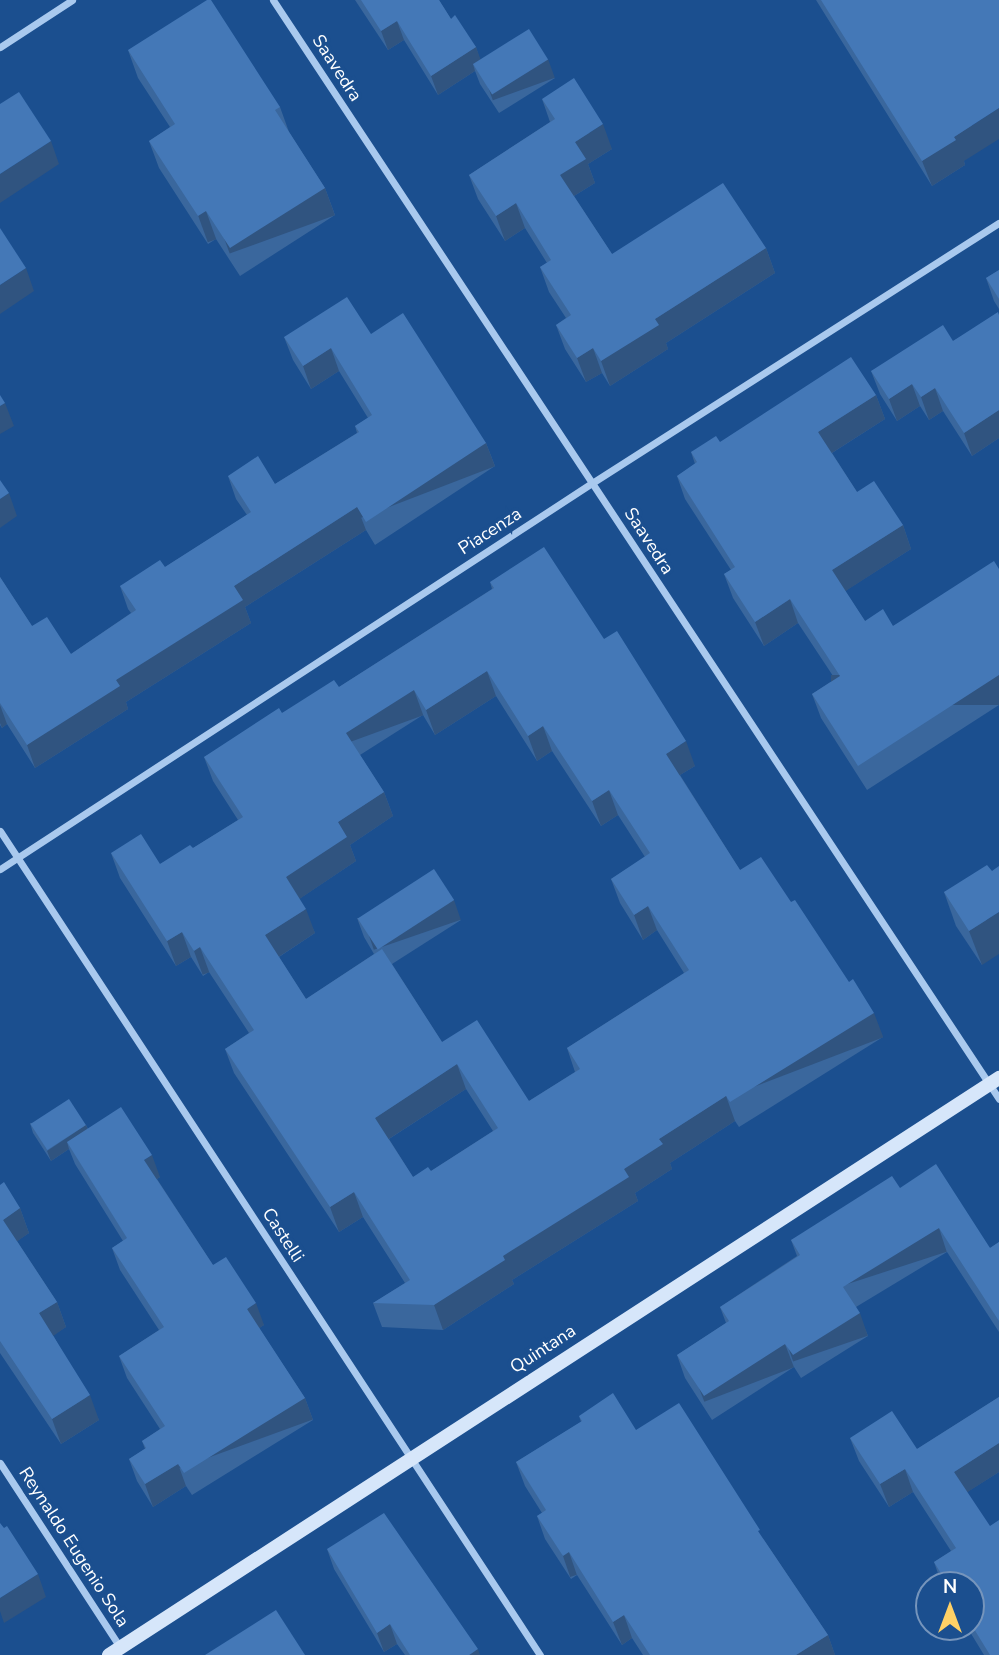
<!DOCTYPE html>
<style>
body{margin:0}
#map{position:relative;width:999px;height:1655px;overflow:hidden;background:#1b4f8f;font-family:"Nunito Sans",sans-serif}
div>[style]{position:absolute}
.street>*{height:7px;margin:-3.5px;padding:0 3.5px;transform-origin:3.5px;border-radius:3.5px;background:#a9c9ee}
.secondary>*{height:14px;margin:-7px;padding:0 7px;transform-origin:7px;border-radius:7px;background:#d6e6fa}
.wall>*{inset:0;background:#3a679d}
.shaded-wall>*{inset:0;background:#305480;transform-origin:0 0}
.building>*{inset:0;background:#4478b7;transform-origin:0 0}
span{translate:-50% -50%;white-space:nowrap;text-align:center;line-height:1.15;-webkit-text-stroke:7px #1b4f8f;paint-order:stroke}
.street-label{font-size:18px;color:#fff}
.north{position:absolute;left:915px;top:1571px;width:70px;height:70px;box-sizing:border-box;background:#1b4f8f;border:2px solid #7695bc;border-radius:50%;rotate:0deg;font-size:19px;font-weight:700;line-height:28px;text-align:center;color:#fff}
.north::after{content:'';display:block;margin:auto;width:24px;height:32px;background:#ffd166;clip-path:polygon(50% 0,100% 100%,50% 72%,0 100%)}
</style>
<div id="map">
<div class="street">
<div style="left:273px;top:0;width:1317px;rotate:56.55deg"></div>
<div style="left:0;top:47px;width:86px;rotate:-33.1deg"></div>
<div style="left:0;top:831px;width:985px;rotate:56.76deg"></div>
<div style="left:0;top:869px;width:707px;rotate:-33.11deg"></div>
<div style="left:592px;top:483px;width:483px;rotate:-32.6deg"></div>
<div style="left:0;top:1463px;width:220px;rotate:56.9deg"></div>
</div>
<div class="secondary">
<div style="left:109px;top:1655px;width:1061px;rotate:-32.96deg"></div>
</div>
<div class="wall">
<div style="clip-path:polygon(355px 0,439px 0,451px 19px,476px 47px,480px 60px,555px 78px,499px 113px,480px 84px,475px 71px,438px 95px,404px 40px,388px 50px)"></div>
<div style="clip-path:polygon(816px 0,999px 0,964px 161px,965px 165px,932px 186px)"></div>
<div style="clip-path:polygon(128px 50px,280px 107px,289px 132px,325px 188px,335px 215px,240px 276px,216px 239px,208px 244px,159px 168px,149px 141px,170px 127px,138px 78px)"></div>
<div style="clip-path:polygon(542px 99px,612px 149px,588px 164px,595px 183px,574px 196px,612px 254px,766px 248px,775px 273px,666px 343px,668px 349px,610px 386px,602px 373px,586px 382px,565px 349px,556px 325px,566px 318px,549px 292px,540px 267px,547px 263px,525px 228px,505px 241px,478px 199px,469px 175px,550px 122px)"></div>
<div style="clip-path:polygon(999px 270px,999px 309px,994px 301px,986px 278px)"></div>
<div style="clip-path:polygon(999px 315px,999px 438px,972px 456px,943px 411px,929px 420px,920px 406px,897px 421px,880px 394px,871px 371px,953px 341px)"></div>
<div style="clip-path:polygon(371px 334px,486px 443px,495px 466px,375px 545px,366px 530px,245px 607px,251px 623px,126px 702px,128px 709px,35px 768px,7px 724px,2px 728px,0 725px,0 577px,32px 626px,71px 654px,131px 613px,128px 609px,120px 586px,165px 567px,247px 515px,236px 499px,228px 476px,275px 484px,357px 433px,355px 426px,368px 418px,339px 371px,311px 389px,293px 360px,284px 337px)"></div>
<div style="clip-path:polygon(876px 395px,885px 419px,832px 453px,857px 492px,903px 525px,911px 549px,845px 591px,865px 621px,893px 626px,999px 569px,999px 705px,867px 790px,821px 718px,812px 694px,835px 679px,798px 623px,764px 646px,733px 598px,724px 574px,731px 570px,685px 499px,677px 476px,695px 464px,691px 452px,720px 442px)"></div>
<div style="clip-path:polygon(evenodd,490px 582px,604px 639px,695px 766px,680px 775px,740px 870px,791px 902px,883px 1037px,739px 1127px,735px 1121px,670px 1163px,672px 1169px,635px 1193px,638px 1201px,512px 1280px,514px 1284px,443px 1330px,382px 1327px,373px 1303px,405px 1283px,363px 1217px,339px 1232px,234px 1073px,225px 1049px,249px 1033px,209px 972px,203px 976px,191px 957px,176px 966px,120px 878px,111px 853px,160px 864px,193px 848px,238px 820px,213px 781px,204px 757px,282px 713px,339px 687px,492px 589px,490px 582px,496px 696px,537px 761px,552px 751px,601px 826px,618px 815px,645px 857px,611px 879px,620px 903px,643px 940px,657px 930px,684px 973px,567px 1048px,575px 1072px,529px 1101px,442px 1042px,392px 964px,461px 920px,357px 918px,364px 937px,374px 954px,306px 999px,279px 957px,315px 933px,299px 899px,356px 861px,350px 845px,393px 816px,384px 792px,360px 755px,423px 715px,435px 735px,496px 696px,490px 582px,466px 1089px,493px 1131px,431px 1171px,413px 1177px,389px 1139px,466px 1089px)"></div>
<div style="clip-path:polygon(992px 871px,982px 965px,956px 926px,944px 892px)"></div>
<div style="clip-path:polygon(30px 1123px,86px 1125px,88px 1129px,160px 1177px,157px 1179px,213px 1265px,264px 1325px,259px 1328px,305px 1398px,313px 1420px,192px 1495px,186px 1486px,153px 1507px,137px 1481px,129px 1459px,145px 1449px,142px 1441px,160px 1429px,127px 1378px,119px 1356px,159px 1330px,120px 1270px,112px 1248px,123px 1241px,75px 1164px,69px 1149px,51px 1161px,33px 1133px)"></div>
<div style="clip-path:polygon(0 1185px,20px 1208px,29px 1233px,17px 1241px,57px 1302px,66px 1327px,53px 1335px,99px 1420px,61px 1444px,0 1353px)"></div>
<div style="clip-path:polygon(900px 1188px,990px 1248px,999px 1242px,999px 1332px,947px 1252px,856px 1307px,868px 1336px,801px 1378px,794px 1367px,712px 1420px,685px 1378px,677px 1355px,726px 1323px,720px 1307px,797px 1256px,791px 1240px)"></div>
<div style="clip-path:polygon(999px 1397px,999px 1472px,967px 1492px,999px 1655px,984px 1655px,967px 1627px,971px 1627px,971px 1585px,942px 1585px,934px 1562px,951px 1551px,913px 1492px,889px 1507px,859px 1461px,850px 1438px,917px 1449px)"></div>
<div style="clip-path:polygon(579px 1416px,636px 1430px,764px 1540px,828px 1635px,835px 1655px,643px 1655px,632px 1638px,622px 1645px,577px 1575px,571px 1579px,545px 1539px,537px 1516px,542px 1513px,525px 1486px,516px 1462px,581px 1422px)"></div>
<div style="clip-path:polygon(327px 1549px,480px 1655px,405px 1655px,397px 1644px,384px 1652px,334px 1569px)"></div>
</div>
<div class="shaded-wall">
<div style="clip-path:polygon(397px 21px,404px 40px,388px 50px,381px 31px)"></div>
<div style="clip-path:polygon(476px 47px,483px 66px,473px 64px,475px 71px,438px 95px,431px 76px)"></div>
<div style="left:548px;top:59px;width:20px;height:66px;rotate:70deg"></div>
<div style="clip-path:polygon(999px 108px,999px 139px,964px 161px,965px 165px,932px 186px,922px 161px,954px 137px)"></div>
<div style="clip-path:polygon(603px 124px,612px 149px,588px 164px,595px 183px,569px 199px,560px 175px,575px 142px)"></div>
<div style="clip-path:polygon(51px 141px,59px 164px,0 203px,0 174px)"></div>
<div style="left:325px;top:188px;width:29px;height:112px;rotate:70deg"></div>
<div style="clip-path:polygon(516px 203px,525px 228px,505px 241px,496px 216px)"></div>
<div style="left:206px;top:211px;width:30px;height:9px;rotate:70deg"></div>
<div style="clip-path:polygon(766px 248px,775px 273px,666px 343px,668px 349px,610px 386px,601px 361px,655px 319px)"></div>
<div style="clip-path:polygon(26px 268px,34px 291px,0 314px,0 285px)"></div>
<div style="clip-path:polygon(331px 348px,339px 371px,311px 389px,303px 366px)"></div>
<div style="clip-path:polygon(593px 348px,602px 373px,586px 382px,577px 358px)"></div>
<div style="clip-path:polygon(912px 384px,920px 406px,897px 421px,889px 399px)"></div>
<div style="clip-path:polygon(935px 388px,943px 411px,929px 420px,921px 397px)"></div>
<div style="clip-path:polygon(876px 395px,885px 419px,827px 456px,818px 432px)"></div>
<div style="clip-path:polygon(5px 403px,14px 426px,0 434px,0 406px)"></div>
<div style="clip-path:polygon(999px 410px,999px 438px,972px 456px,964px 433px)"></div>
<div style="left:486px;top:443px;width:25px;height:144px;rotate:69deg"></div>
<div style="clip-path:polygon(9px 493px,17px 516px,0 528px,0 499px)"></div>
<div style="clip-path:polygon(357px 507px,366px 530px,245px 607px,251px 623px,126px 702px,128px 709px,35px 768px,27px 745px,116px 680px,234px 586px)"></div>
<div style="clip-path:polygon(903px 525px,911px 549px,841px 594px,832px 570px)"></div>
<div style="clip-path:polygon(790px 599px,798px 623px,764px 646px,755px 622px)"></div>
<div style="clip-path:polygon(487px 671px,496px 696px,435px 735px,426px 710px)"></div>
<div style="left:999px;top:675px;width:30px;height:168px;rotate:90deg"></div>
<div style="left:414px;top:690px;width:27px;height:80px;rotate:70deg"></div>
<div style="clip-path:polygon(0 705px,7px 724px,2px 728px,0 723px)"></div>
<div style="clip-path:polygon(543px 726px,552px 751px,537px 761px,528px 736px)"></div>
<div style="clip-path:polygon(686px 741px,695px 766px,675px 778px,666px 754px)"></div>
<div style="clip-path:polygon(609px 790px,618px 815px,601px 826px,592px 801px)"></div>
<div style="clip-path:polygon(384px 792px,393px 816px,350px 845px,356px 861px,295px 902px,286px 877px,338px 822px)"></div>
<div style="left:454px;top:900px;width:21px;height:92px;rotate:71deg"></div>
<div style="clip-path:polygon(648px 906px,657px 930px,643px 940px,634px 915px)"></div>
<div style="clip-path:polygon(306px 909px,315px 933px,274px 960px,265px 935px)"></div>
<div style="clip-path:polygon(999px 912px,999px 954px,982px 965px,969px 931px)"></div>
<div style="clip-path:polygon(182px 932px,191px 957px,176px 966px,167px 941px)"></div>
<div style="left:200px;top:947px;width:27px;height:7px;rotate:70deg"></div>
<div style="left:874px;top:1013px;width:26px;height:169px;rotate:69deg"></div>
<div style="clip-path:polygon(457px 1064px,466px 1089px,384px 1142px,375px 1118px)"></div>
<div style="clip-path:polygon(726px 1096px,735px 1121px,670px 1163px,672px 1169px,635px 1193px,638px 1201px,512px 1280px,514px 1284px,443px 1330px,434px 1305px,624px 1169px,659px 1139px)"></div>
<div style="clip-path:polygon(86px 1125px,90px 1135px,67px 1142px,69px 1149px,51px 1161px,47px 1151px)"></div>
<div style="clip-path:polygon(152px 1155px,160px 1177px,153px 1182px,144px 1160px)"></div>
<div style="clip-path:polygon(354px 1192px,363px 1217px,339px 1232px,330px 1207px)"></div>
<div style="clip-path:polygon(20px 1208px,29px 1233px,12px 1245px,3px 1220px)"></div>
<div style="left:939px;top:1228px;width:25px;height:113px;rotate:72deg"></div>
<div style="clip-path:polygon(57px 1302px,66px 1327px,49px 1339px,39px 1313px)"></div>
<div style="clip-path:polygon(256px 1303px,264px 1325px,255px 1331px,247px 1309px)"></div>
<div style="left:860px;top:1313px;width:24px;height:79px;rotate:71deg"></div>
<div style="left:785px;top:1344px;width:25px;height:96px;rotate:69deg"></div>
<div style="clip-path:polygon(90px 1395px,99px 1420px,61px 1444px,52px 1419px)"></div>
<div style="left:305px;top:1398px;width:23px;height:142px;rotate:70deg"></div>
<div style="clip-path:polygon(999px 1443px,999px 1472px,963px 1495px,954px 1472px)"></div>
<div style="clip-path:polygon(178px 1464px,186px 1486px,153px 1507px,145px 1484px)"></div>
<div style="clip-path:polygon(905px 1469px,913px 1492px,889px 1507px,880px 1484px)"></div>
<div style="left:569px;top:1552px;width:24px;height:7px;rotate:71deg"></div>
<div style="clip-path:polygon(38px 1574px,46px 1597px,4px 1623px,0 1611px,0 1598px)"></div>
<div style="clip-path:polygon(624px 1615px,632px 1638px,622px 1645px,613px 1622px)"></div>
<div style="clip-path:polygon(390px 1624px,397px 1644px,384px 1652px,377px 1633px)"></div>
<div style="clip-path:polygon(828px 1635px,835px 1655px,796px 1655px)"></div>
<div style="clip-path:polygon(478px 1649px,480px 1655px,469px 1655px)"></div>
</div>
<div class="building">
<div style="clip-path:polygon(207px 0,211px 0,280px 107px,275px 110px,325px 188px,230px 248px,206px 211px,198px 216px,149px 141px,175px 124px,128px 50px)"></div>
<div style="clip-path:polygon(361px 0,439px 0,451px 19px,455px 15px,476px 47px,431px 76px,397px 21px,381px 31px)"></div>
<div style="clip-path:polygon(821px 0,999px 0,999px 108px,954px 137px,956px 140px,922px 161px)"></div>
<div style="left:529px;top:29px;width:36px;height:66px;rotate:58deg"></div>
<div style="clip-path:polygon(574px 78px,603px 124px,575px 142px,586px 159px,560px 175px,612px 254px,723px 183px,766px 248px,655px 319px,659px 325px,601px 361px,593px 348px,577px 358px,556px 325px,571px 315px,540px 267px,551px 260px,516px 203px,496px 216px,469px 175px,555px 119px,542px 99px)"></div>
<div style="clip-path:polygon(19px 92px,51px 141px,0 174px,0 104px)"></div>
<div style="clip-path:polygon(0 228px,26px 268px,0 285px)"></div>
<div style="clip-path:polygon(999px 270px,999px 299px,986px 278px)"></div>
<div style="clip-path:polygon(347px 297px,371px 334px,403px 313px,486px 443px,366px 522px,357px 507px,234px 586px,243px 600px,116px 680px,120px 686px,27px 745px,0 703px,0 577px,32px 626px,47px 617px,71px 654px,136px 610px,120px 586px,160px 560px,165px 567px,251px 512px,228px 476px,258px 456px,275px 484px,359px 432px,355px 426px,372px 415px,331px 348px,303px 366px,284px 337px)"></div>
<div style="clip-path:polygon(998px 312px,999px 315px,999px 410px,964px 433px,935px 388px,921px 397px,912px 384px,889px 399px,871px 371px,943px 325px,953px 341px)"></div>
<div style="clip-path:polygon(851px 357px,876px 395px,818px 432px,857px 492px,874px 481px,903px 525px,832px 570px,865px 621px,883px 609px,893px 626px,994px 561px,999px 569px,999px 675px,858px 766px,812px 694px,840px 676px,790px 599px,755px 622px,724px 574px,735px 567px,677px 476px,697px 462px,691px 452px,716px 436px,720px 442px)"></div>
<div style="clip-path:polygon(0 395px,5px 403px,0 406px)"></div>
<div style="clip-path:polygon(0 480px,9px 493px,0 499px)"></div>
<div style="clip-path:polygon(evenodd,544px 547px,604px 639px,617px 631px,686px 741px,666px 754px,740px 870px,761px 857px,791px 902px,795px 900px,849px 982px,853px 979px,874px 1013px,730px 1102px,726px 1096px,659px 1139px,663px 1144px,624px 1169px,629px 1177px,503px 1256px,505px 1260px,434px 1305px,373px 1303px,410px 1280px,354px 1192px,330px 1207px,225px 1049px,254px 1030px,200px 947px,194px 951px,182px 932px,167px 941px,111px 853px,141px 834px,160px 864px,190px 845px,193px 848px,243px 817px,204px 757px,279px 708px,282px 713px,334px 680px,339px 687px,494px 588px,490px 582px,544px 547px,487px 671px,528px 736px,543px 726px,592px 801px,609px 790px,650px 853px,611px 879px,634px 915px,648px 906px,689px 970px,567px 1048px,580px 1069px,529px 1101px,477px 1020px,442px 1042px,382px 949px,306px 999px,265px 935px,306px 909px,286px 877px,347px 837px,338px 822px,384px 792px,346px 733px,414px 690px,426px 710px,487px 671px,544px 547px,457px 1064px,498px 1128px,431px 1171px,428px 1167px,413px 1177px,375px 1118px,457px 1064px)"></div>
<div style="clip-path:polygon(987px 865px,992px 871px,999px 866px,999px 912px,969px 931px,944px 892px)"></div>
<div style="left:434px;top:869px;width:37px;height:91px;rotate:57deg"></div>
<div style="left:69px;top:1099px;width:31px;height:46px;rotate:57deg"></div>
<div style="clip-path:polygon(121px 1107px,152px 1155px,144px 1160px,213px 1265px,226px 1257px,256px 1303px,247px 1309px,305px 1398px,184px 1473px,178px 1464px,145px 1484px,129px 1459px,146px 1448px,142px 1441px,165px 1426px,119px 1356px,164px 1327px,112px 1248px,127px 1238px,67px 1142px)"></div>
<div style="clip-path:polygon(936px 1164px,990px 1248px,999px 1242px,999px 1321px,939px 1228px,843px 1287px,860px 1313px,793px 1355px,785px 1344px,704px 1396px,677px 1355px,729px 1321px,720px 1307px,800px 1255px,791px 1240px,892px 1176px,900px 1188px)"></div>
<div style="clip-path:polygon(4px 1182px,20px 1208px,3px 1220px,57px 1302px,39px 1313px,90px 1395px,52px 1419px,0 1341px,0 1185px)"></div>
<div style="clip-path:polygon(613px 1393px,636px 1430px,679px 1403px,760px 1530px,758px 1531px,828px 1635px,796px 1655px,650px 1655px,624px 1615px,613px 1622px,569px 1552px,563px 1556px,537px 1516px,546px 1510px,516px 1462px,582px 1421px,579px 1416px)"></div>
<div style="clip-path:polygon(999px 1397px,999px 1443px,954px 1472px,990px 1526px,999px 1520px,999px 1655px,990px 1655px,971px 1624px,971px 1585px,948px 1585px,934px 1562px,956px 1548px,905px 1469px,880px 1484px,850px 1438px,892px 1411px,917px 1449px)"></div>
<div style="clip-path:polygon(384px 1513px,478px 1649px,469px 1655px,410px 1655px,390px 1624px,377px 1633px,327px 1549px)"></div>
<div style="clip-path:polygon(0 1523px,4px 1528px,7px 1526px,38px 1574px,0 1598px)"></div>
<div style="clip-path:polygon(276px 1610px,305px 1655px,205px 1655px)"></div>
</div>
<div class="street-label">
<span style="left:337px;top:68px;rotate:57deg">Saavedra</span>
<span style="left:490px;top:531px;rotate:-33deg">Piacenza</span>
<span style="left:649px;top:541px;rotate:57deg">Saavedra</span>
<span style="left:283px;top:1235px;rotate:57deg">Castelli</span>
<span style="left:543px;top:1349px;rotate:-33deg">Quintana</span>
<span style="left:74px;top:1547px;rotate:57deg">Reynaldo Eugenio Sola</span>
</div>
<div class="north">N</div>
</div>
